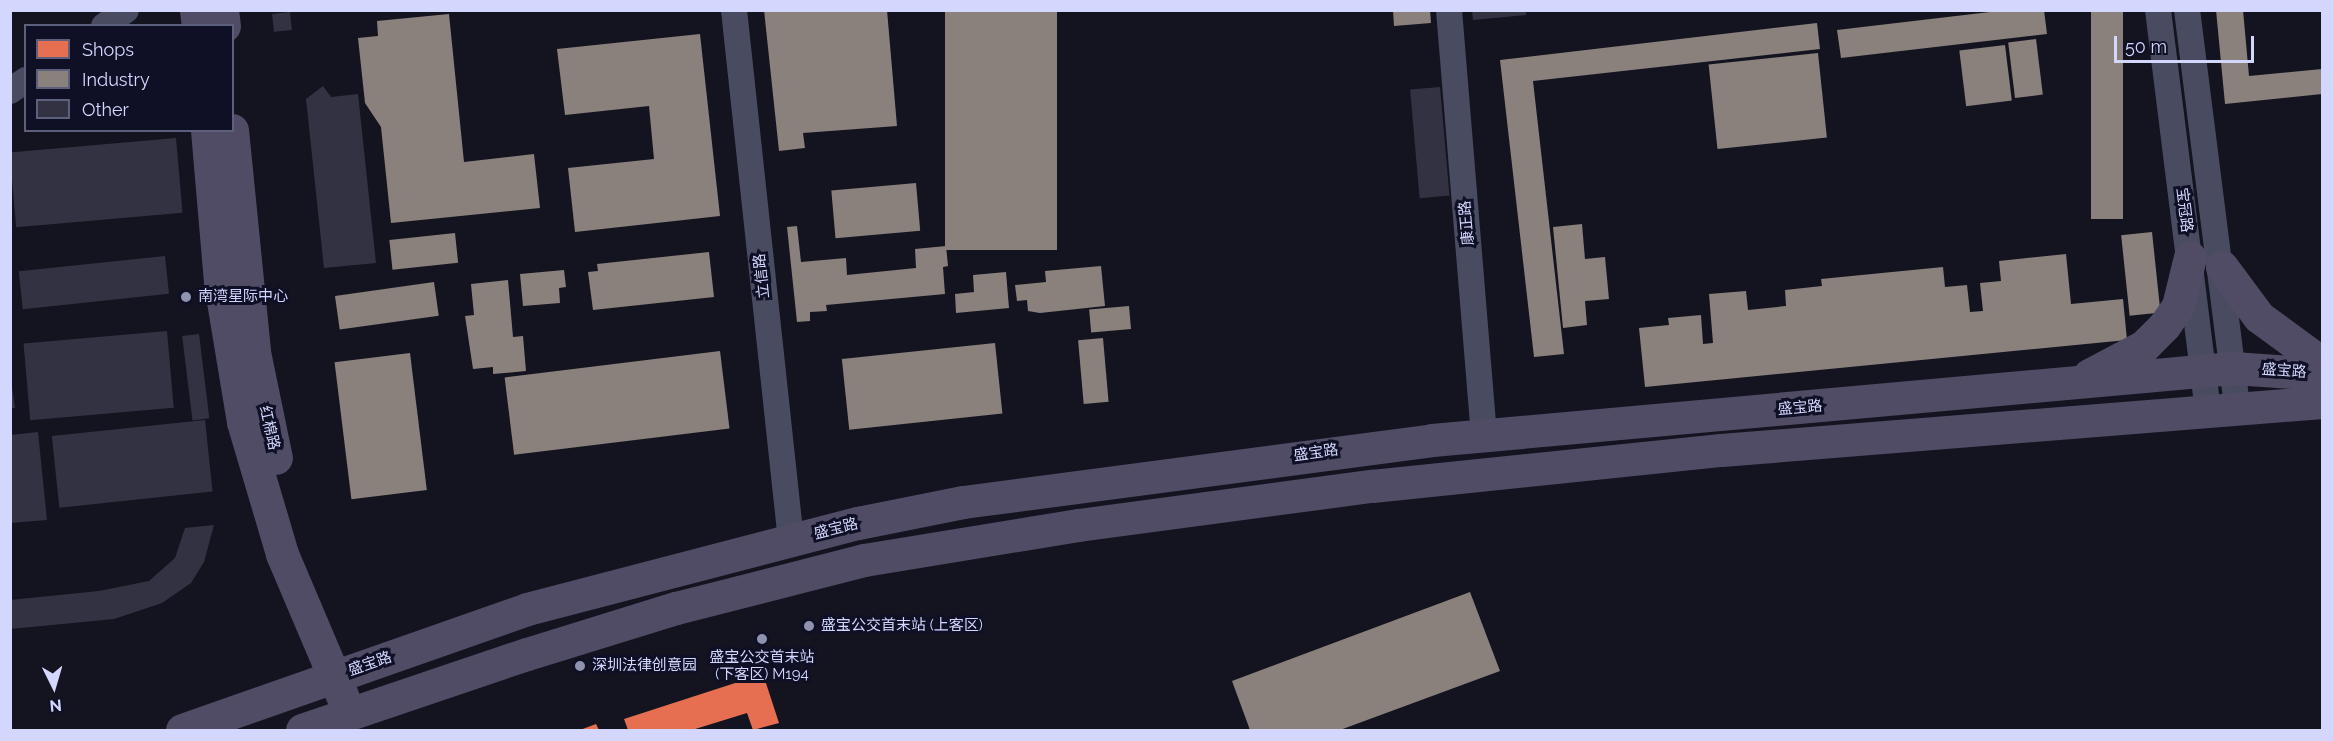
<!DOCTYPE html>
<meta charset="utf-8">
<style>
body{margin:0}
#map{position:relative;width:2333px;height:741px;overflow:hidden;background:#141420;font-family:Raleway,"Noto Sans SC",sans-serif}
div>[style]{position:absolute}
.shops>*{inset:0;background:#e76f51}
.industry>*{inset:0;background:#8a817c;transform-origin:0 0}
.building>*{inset:0;background:#323242;transform-origin:0 0}
.minor>*{height:26px;margin:-13px;padding:0 13px;transform-origin:13px;border-radius:13px;background:#494c61}
.major>*{height:33px;margin:-16.5px;padding:0 16.5px;transform-origin:16.5px;border-radius:16.5px;background:#504c66}
.dots>*{width:16px;height:16px;translate:-50% -50%;box-sizing:border-box;border:3px solid #0f1025;border-radius:50%}
span{translate:-50% -50%;white-space:nowrap;text-align:center;line-height:1.15;-webkit-text-stroke:6px #0f1025;paint-order:stroke}
.street-label{font-size:15px;color:#d3d7fe}
.poi-label{font-size:15px;color:#d3d7fe}
.left{translate:0 -50%;text-align:left}
.frame{position:absolute;inset:0;border:12px solid #d3d7fe;pointer-events:none}
.legend{position:absolute;left:24px;top:24px;width:210px;height:108px;box-sizing:border-box;background:#0f1025;border:2px solid #5d607c;margin:0;padding:8px 10px;list-style:none;font-size:18px;color:#d3d7fe}
.legend li{display:flex;align-items:center;gap:12px;height:30px}
.legend b{width:30px;border:2px solid #5d607c}
.north{position:absolute;left:24px;top:657px;width:60px;height:60px;-webkit-text-stroke:4px #0f1025;paint-order:stroke;rotate:175deg;font-size:16px;font-weight:700;line-height:24px;text-align:center;color:#d3d7fe}
.north::after{content:'';display:block;margin:auto;width:21px;height:27px;background:#d3d7fe;clip-path:polygon(50% 0,100% 100%,50% 72%,0 100%)}
.scale{position:absolute;left:2114px;top:36px;width:140px;height:27px;box-sizing:border-box;border:3px solid #d3d7fe;border-top:0;padding-left:8px;font-size:18px;line-height:21px;white-space:nowrap;color:#d3d7fe;-webkit-text-stroke:4px #0f1025;paint-order:stroke}
</style>
<div id="map">
<div class="shops">
<div style="clip-path:polygon(763px 674px,779px 723px,753px 730px,747px 713px,692px 730px,628px 730px,624px 719px)"></div>
<div style="clip-path:polygon(596px 724px,599px 730px,580px 730px)"></div>
</div>
<div class="industry">
<div style="clip-path:polygon(764px 10px,887px 10px,897px 126px,803px 133px,805px 148px,779px 151px)"></div>
<div style="left:945px;top:10px;width:112px;height:240px"></div>
<div style="clip-path:polygon(1393px 10px,1430px 10px,1431px 23px,1394px 26px)"></div>
<div style="clip-path:polygon(2007px 10px,2044px 10px,2047px 34px,1841px 58px,1837px 30px)"></div>
<div style="left:2091px;top:10px;width:32px;height:209px"></div>
<div style="clip-path:polygon(2216px 10px,2243px 10px,2249px 76px,2322px 69px,2322px 94px,2225px 104px)"></div>
<div style="clip-path:polygon(449px 14px,464px 162px,534px 154px,540px 208px,391px 223px,381px 127px,365px 103px,358px 38px,378px 36px,377px 21px)"></div>
<div style="clip-path:polygon(1817px 23px,1820px 49px,1533px 81px,1564px 354px,1534px 357px,1500px 60px)"></div>
<div style="clip-path:polygon(700px 34px,720px 216px,575px 232px,568px 168px,654px 159px,649px 106px,565px 115px,557px 49px)"></div>
<div style="left:2036px;top:39px;width:56px;height:28px;rotate:83deg"></div>
<div style="left:2005px;top:45px;width:56px;height:46px;rotate:83deg"></div>
<div style="left:1818px;top:53px;width:85px;height:110px;rotate:84deg"></div>
<div style="left:916px;top:183px;width:48px;height:85px;rotate:85deg"></div>
<div style="clip-path:polygon(1582px 224px,1585px 259px,1605px 257px,1609px 299px,1585px 301px,1587px 325px,1563px 328px,1553px 227px)"></div>
<div style="clip-path:polygon(797px 226px,801px 262px,846px 258px,847px 275px,916px 268px,915px 249px,946px 246px,948px 266px,943px 267px,945px 294px,826px 305px,827px 311px,810px 312px,810px 321px,797px 322px,787px 227px)"></div>
<div style="left:2152px;top:232px;width:81px;height:31px;rotate:84deg"></div>
<div style="left:455px;top:233px;width:30px;height:66px;rotate:84deg"></div>
<div style="clip-path:polygon(709px 252px,714px 297px,593px 310px,588px 272px,598px 271px,597px 264px)"></div>
<div style="clip-path:polygon(2066px 254px,2071px 304px,2123px 299px,2127px 340px,1645px 387px,1639px 328px,1669px 325px,1668px 318px,1701px 315px,1703px 344px,1713px 343px,1709px 294px,1746px 291px,1748px 310px,1786px 306px,1785px 290px,1822px 286px,1821px 279px,1943px 267px,1945px 287px,1967px 285px,1970px 312px,1983px 311px,1980px 283px,2001px 281px,1999px 261px)"></div>
<div style="clip-path:polygon(1101px 266px,1105px 306px,1040px 313px,1028px 311px,1027px 300px,1017px 301px,1015px 285px,1046px 282px,1045px 271px)"></div>
<div style="clip-path:polygon(564px 270px,566px 287px,559px 288px,560px 303px,523px 306px,520px 274px)"></div>
<div style="clip-path:polygon(1006px 272px,1009px 308px,956px 313px,955px 294px,974px 292px,973px 275px)"></div>
<div style="clip-path:polygon(508px 280px,513px 337px,523px 336px,526px 371px,493px 374px,493px 367px,473px 369px,465px 316px,474px 315px,471px 284px)"></div>
<div style="left:434px;top:282px;width:34px;height:100px;rotate:82deg"></div>
<div style="left:1129px;top:306px;width:23px;height:40px;rotate:85deg"></div>
<div style="left:1103px;top:338px;width:64px;height:25px;rotate:85deg"></div>
<div style="left:995px;top:343px;width:71px;height:154px;rotate:84deg"></div>
<div style="left:720px;top:351px;width:78px;height:217px;rotate:83deg"></div>
<div style="left:410px;top:353px;width:138px;height:76px;rotate:83deg"></div>
<div style="clip-path:polygon(1470px 592px,1500px 671px,1340px 730px,1250px 730px,1232px 681px)"></div>
</div>
<div class="building">
<div style="clip-path:polygon(1472px 10px,1526px 10px,1526px 15px,1473px 20px)"></div>
<div style="left:290px;top:12px;width:18px;height:18px;rotate:84deg"></div>
<div style="clip-path:polygon(323px 86px,331px 97px,358px 94px,376px 263px,324px 268px,306px 99px)"></div>
<div style="left:1440px;top:87px;width:109px;height:30px;rotate:85deg"></div>
<div style="left:176px;top:138px;width:75px;height:167px;rotate:85deg"></div>
<div style="left:165px;top:256px;width:38px;height:147px;rotate:84deg"></div>
<div style="left:167px;top:331px;width:77px;height:144px;rotate:85deg"></div>
<div style="left:199px;top:334px;width:85px;height:17px;rotate:83deg"></div>
<div style="clip-path:polygon(10px 372px,15px 408px,10px 408px)"></div>
<div style="left:205px;top:420px;width:72px;height:154px;rotate:84deg"></div>
<div style="clip-path:polygon(38px 432px,47px 520px,10px 523px,10px 435px)"></div>
<div style="clip-path:polygon(214px 525px,204px 562px,191px 583px,162px 603px,114px 619px,10px 629px,10px 600px,99px 591px,149px 581px,175px 558px,185px 528px)"></div>
</div>
<div class="minor">
<div style="left:734px;top:10px;width:534px;rotate:83.87deg"></div>
<div style="left:1449px;top:10px;width:426px;rotate:85.3deg"></div>
<div style="left:2158px;top:10px;width:403px;rotate:82.9deg"></div>
<div style="left:2187px;top:10px;width:400px;rotate:82.8deg"></div>
<div style="left:104px;top:26px;width:27px;rotate:-36deg"></div>
<div style="left:10px;top:91px;width:19px;rotate:-35deg"></div>
</div>
<div class="major">
<div style="left:196px;top:10px;width:16px;rotate:83deg"></div>
<div style="left:222px;top:10px;width:16px;rotate:83deg"></div>
<div style="left:207px;top:130px;width:154px;rotate:85.1deg"></div>
<div style="left:220px;top:283px;width:141px;rotate:80.6deg"></div>
<div style="left:243px;top:422px;width:138px;rotate:73.5deg"></div>
<div style="left:282px;top:554px;width:156px;rotate:67deg"></div>
<div style="left:232px;top:130px;width:223px;rotate:84.3deg"></div>
<div style="left:254px;top:352px;width:108px;rotate:78.3deg"></div>
<div style="left:2222px;top:267px;width:62px;rotate:53.5deg"></div>
<div style="left:2259px;top:317px;width:78px;rotate:36.1deg"></div>
<div style="left:2089px;top:375px;width:62px;rotate:-27.8deg"></div>
<div style="left:2144px;top:346px;width:28px;rotate:-45deg"></div>
<div style="left:2164px;top:326px;width:24px;rotate:-55deg"></div>
<div style="left:2178px;top:306px;width:50px;rotate:-76.2deg"></div>
<div style="left:182px;top:730px;width:366px;rotate:-19.3deg"></div>
<div style="left:527px;top:609px;width:342px;rotate:-14.6deg"></div>
<div style="left:858px;top:523px;width:107px;rotate:-11.3deg"></div>
<div style="left:963px;top:502px;width:473px;rotate:-7.5deg"></div>
<div style="left:1432px;top:440px;width:804px;rotate:-5.14deg"></div>
<div style="left:2233px;top:368px;width:89px;rotate:3.9deg"></div>
<div style="left:302px;top:730px;width:237px;rotate:-18.7deg"></div>
<div style="left:527px;top:654px;width:156px;rotate:-17.2deg"></div>
<div style="left:676px;top:608px;width:194px;rotate:-14.3deg"></div>
<div style="left:864px;top:560px;width:217px;rotate:-9.3deg"></div>
<div style="left:1078px;top:525px;width:297px;rotate:-7.6deg"></div>
<div style="left:1372px;top:486px;width:351px;rotate:-5.9deg"></div>
<div style="left:1721px;top:450px;width:603px;rotate:-4.57deg"></div>
</div>
<div class="dots">
<div style="left:186px;top:297px;background:#9093b0"></div>
<div style="left:809px;top:626px;background:#9093b0"></div>
<div style="left:762px;top:639px;background:#9093b0"></div>
<div style="left:580px;top:666px;background:#9093b0"></div>
</div>
<div class="street-label">
<span style="left:2184px;top:210px;rotate:83deg">宝冠路</span>
<span style="left:1467px;top:223px;rotate:-95deg">康正路</span>
<span style="left:762px;top:276px;rotate:-96deg">立信路</span>
<span style="left:2284px;top:371px;rotate:4deg">盛宝路</span>
<span style="left:1800px;top:408px;rotate:-5deg">盛宝路</span>
<span style="left:269px;top:428px;rotate:77deg">红棉路</span>
<span style="left:1316px;top:453px;rotate:-8deg">盛宝路</span>
<span style="left:836px;top:529px;rotate:-14deg">盛宝路</span>
<span style="left:370px;top:664px;rotate:-19deg">盛宝路</span>
</div>
<div class="poi-label">
<span class="left" style="left:198px;top:297px">南湾星际中心</span>
<span class="left" style="left:821px;top:626px">盛宝公交首末站 (上客区)</span>
<span style="left:762px;top:666px">盛宝公交首末站<br>(下客区) M194</span>
<span class="left" style="left:592px;top:666px">深圳法律创意园</span>
</div>
<div class="frame"></div>
<ul class="legend">
<li><b style="height:16px;background:#e76f51"></b>Shops</li>
<li><b style="height:16px;background:#8a817c"></b>Industry</li>
<li><b style="height:16px;background:#323242"></b>Other</li>
</ul>
<div class="north">N</div>
<div class="scale">50 m</div>
</div>
